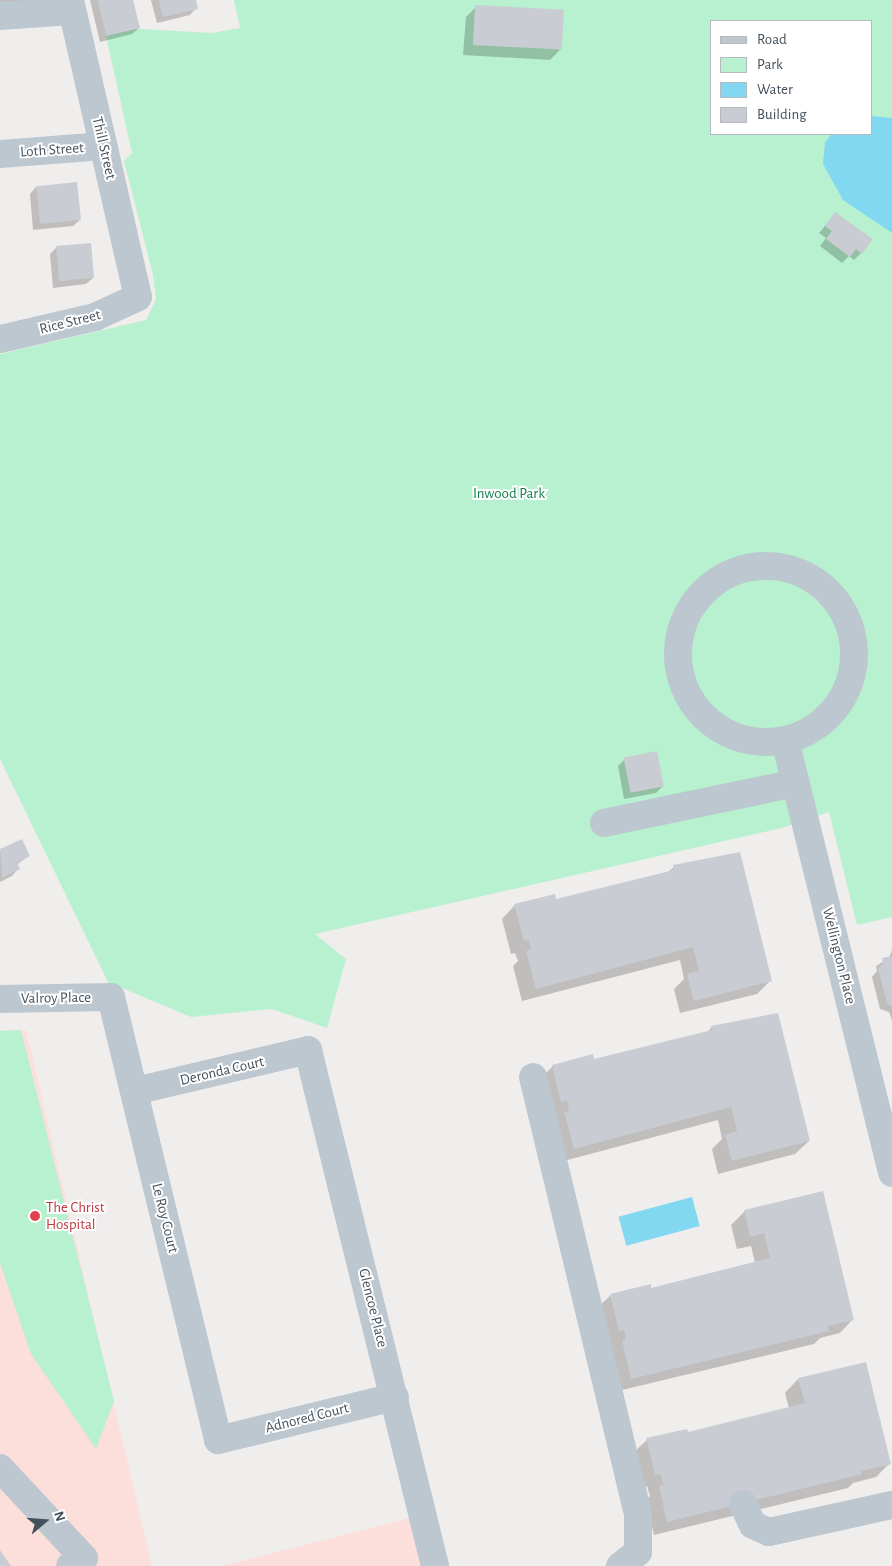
<!DOCTYPE html>
<style>
body{margin:0}
#map{position:relative;width:892px;height:1566px;overflow:hidden;background:#f0eded;font-family:"Alegreya Sans",sans-serif}
div>[style]{position:absolute}
.medical>*{inset:0;background:#fcdeda}
.green>*{inset:0;background:#b7f1cf}
.water>*{inset:0;background:#82d7f1;transform-origin:0 0}
.shadow>*{inset:0;background:#0003}
.building>*{inset:0;background:#c9ccd2;transform-origin:0 0}
.minor>*{height:28px;margin:-14px;padding:0 14px;transform-origin:14px;border-radius:14px;background:#bcc7d0}
.minor>.ring{margin:-14px;padding:0;box-sizing:content-box;background:none;border:28px solid #bcc7d0;border-radius:50%}
.dots>*{width:14px;height:14px;translate:-50% -50%;box-sizing:border-box;border:2px solid #fff;border-radius:50%}
span{translate:-50% -50%;white-space:nowrap;text-align:center;line-height:1.15;-webkit-text-stroke:4px #fff;paint-order:stroke}
.street-label{font-size:15px;color:#44505b}
.park-label{font-size:15px;color:#11814c}
.health-label{font-size:15px;color:#be3a42}
.left{translate:0 -50%;text-align:left}
.legend{position:absolute;left:710px;top:20px;width:162px;height:115px;box-sizing:border-box;background:#fff;border:1px solid #b4b9bd;margin:0;padding:6px 9px;list-style:none;font-size:15px;color:#44505b}
.legend li{display:flex;align-items:center;gap:10px;height:25px}
.legend b{width:25px;border:1px solid #b4b9bd}
.north{position:absolute;left:20px;top:1496px;width:50px;height:50px;-webkit-text-stroke:4px #fff;paint-order:stroke;rotate:72deg;font-size:14px;font-weight:700;line-height:20px;text-align:center;color:#44505b}
.north::after{content:'';display:block;margin:auto;width:18px;height:22px;background:#44505b;clip-path:polygon(50% 0,100% 100%,50% 72%,0 100%)}
</style>
<div id="map">
<div class="medical">
<div style="clip-path:polygon(26px 1030px,152px 1566px,0 1566px,0 1031px)"></div>
<div style="clip-path:polygon(422px 1515px,435px 1566px,222px 1566px)"></div>
</div>
<div class="green">
<div style="clip-path:polygon(evenodd,234px 0,892px 0,892px 917px,857px 925px,829px 812px,782px 828px,315px 934px,346px 959px,327px 1028px,272px 1009px,191px 1017px,108px 982px,0 759px,0 354px,146px 320px,156px 299px,153px 275px,124px 161px,132px 153px,104px 27px,212px 33px,240px 28px,234px 0,711px 21px,871px 21px,871px 134px,711px 134px,711px 21px)"></div>
<div style="clip-path:polygon(21px 1030px,114px 1401px,96px 1449px,31px 1354px,0 1263px,0 1031px)"></div>
</div>
<div class="water">
<div style="clip-path:polygon(871px 116px,892px 118px,892px 233px,843px 200px,823px 164px,825px 142px,832px 134px,871px 134px)"></div>
<div style="left:692px;top:1197px;width:30px;height:76px;rotate:75deg"></div>
</div>
<div class="shadow">
<div style="clip-path:polygon(0 0,54px 0,0 11px)"></div>
<div style="clip-path:polygon(90px 0,132px 0,139px 28px,132px 34px,100px 42px)"></div>
<div style="clip-path:polygon(151px 0,194px 0,196px 8px,190px 15px,157px 23px)"></div>
<div style="clip-path:polygon(476px 7px,560px 50px,550px 60px,463px 55px,466px 17px)"></div>
<div style="clip-path:polygon(36px 187px,80px 220px,73px 226px,33px 230px,30px 194px)"></div>
<div style="clip-path:polygon(835px 214px,861px 253px,854px 260px,849px 256px,842px 263px,820px 246px,826px 238px,819px 233px)"></div>
<div style="clip-path:polygon(57px 247px,93px 278px,86px 284px,53px 288px,50px 254px)"></div>
<div style="clip-path:polygon(625px 759px,663px 786px,656px 793px,624px 799px,618px 766px)"></div>
<div style="clip-path:polygon(21px 840px,29px 856px,16px 865px,18px 869px,12px 876px,0 882px,0 851px)"></div>
<div style="clip-path:polygon(674px 867px,771px 980px,757px 994px,680px 1013px,674px 989px,684px 979px,680px 960px,522px 1001px,513px 966px,518px 961px,515px 953px,511px 954px,502px 919px,515px 905px,555px 901px,668px 872px)"></div>
<div style="clip-path:polygon(892px 950px,892px 1021px,889px 1012px,880px 1009px,872px 977px,877px 971px,876px 966px,889px 958px)"></div>
<div style="clip-path:polygon(712px 1027px,809px 1141px,795px 1154px,718px 1174px,712px 1149px,722px 1139px,718px 1120px,560px 1162px,540px 1079px,553px 1066px,593px 1061px,706px 1033px)"></div>
<div style="clip-path:polygon(745px 1211px,853px 1319px,840px 1333px,820px 1338px,814px 1344px,618px 1391px,597px 1308px,611px 1295px,650px 1289px,755px 1263px,751px 1246px,737px 1249px,731px 1225px)"></div>
<div style="clip-path:polygon(798px 1379px,889px 1464px,876px 1477px,853px 1483px,848px 1488px,654px 1535px,646px 1500px,650px 1496px,647px 1486px,642px 1488px,633px 1453px,647px 1440px,687px 1433px,789px 1408px,785px 1393px)"></div>
</div>
<div class="building">
<div style="clip-path:polygon(98px 0,133px 0,140px 28px,106px 36px)"></div>
<div style="clip-path:polygon(159px 0,196px 0,198px 9px,163px 17px)"></div>
<div style="left:475px;top:5px;width:89px;height:40px;rotate:3deg"></div>
<div style="left:77px;top:182px;width:38px;height:41px;rotate:84deg"></div>
<div style="clip-path:polygon(835px 212px,873px 239px,862px 254px,856px 249px,850px 257px,826px 239px,832px 231px,825px 226px)"></div>
<div style="left:91px;top:243px;width:35px;height:35px;rotate:85deg"></div>
<div style="left:657px;top:751px;width:36px;height:34px;rotate:79deg"></div>
<div style="clip-path:polygon(22px 839px,30px 856px,17px 863px,20px 869px,2px 878px,0 849px)"></div>
<div style="clip-path:polygon(740px 852px,772px 981px,694px 1001px,687px 974px,699px 971px,693px 947px,536px 989px,526px 951px,531px 950px,529px 940px,524px 941px,514px 904px,555px 894px,556px 899px,674px 870px,673px 865px)"></div>
<div style="clip-path:polygon(892px 956px,892px 1007px,887px 1003px,878px 969px,883px 963px,882px 958px)"></div>
<div style="clip-path:polygon(778px 1013px,810px 1141px,732px 1161px,725px 1135px,737px 1131px,731px 1107px,574px 1149px,564px 1112px,569px 1111px,567px 1100px,561px 1102px,552px 1065px,593px 1054px,594px 1059px,712px 1030px,711px 1026px)"></div>
<div style="clip-path:polygon(823px 1191px,854px 1320px,828px 1326px,829px 1331px,631px 1379px,622px 1340px,626px 1340px,624px 1330px,619px 1331px,610px 1294px,651px 1284px,651px 1288px,770px 1258px,764px 1233px,750px 1237px,744px 1210px)"></div>
<div style="clip-path:polygon(866px 1362px,891px 1464px,861px 1471px,862px 1474px,667px 1522px,659px 1486px,663px 1485px,661px 1474px,655px 1475px,646px 1438px,687px 1429px,688px 1432px,805px 1403px,798px 1378px)"></div>
<div style="clip-path:polygon(0 1550px,11px 1566px,0 1566px)"></div>
</div>
<div class="minor">
<div style="left:0;top:16px;width:72px;rotate:-4deg"></div>
<div style="left:0;top:154px;width:104px;rotate:-4.4deg"></div>
<div style="left:0;top:339px;width:98px;rotate:-13deg"></div>
<div style="left:95px;top:317px;width:47px;rotate:-24.9deg"></div>
<div style="left:138px;top:297px;width:305px;rotate:-102.9deg"></div>
<div class="ring" style="left:678px;top:566px;width:148px;height:148px"></div>
<div style="left:785px;top:740px;width:446px;rotate:76.1deg"></div>
<div style="left:604px;top:823px;width:195px;rotate:-11.8deg"></div>
<div style="left:0;top:999px;width:111px;rotate:-1deg"></div>
<div style="left:111px;top:997px;width:456px;rotate:76.4deg"></div>
<div style="left:218px;top:1440px;width:182px;rotate:-13.7deg"></div>
<div style="left:533px;top:1077px;width:451px;rotate:76.5deg"></div>
<div style="left:638px;top:1516px;width:36px;rotate:90deg"></div>
<div style="left:638px;top:1552px;width:23px;rotate:142deg"></div>
<div style="left:135px;top:1091px;width:178px;rotate:-13.3deg"></div>
<div style="left:308px;top:1050px;width:531px;rotate:76.17deg"></div>
<div style="left:0;top:1468px;width:123px;rotate:47deg"></div>
<div style="left:84px;top:1558px;width:16px;rotate:150deg"></div>
<div style="left:743px;top:1504px;width:23px;rotate:65deg"></div>
<div style="left:753px;top:1525px;width:17px;rotate:24deg"></div>
<div style="left:769px;top:1532px;width:126px;rotate:-12.4deg"></div>
</div>
<div class="dots">
<div style="left:35px;top:1216px;background:#e0444e"></div>
</div>
<div class="street-label">
<span style="left:104px;top:148px;rotate:77deg">Thill Street</span>
<span style="left:52px;top:150px;rotate:-4deg">Loth Street</span>
<span style="left:70px;top:322px;rotate:-14deg">Rice Street</span>
<span style="left:839px;top:956px;rotate:76deg">Wellington Place</span>
<span style="left:56px;top:998px;rotate:-1deg">Valroy Place</span>
<span style="left:222px;top:1071px;rotate:-13deg">Deronda Court</span>
<span style="left:165px;top:1218px;rotate:76deg">Le Roy Court</span>
<span style="left:373px;top:1308px;rotate:76deg">Glencoe Place</span>
<span style="left:307px;top:1418px;rotate:-14deg">Adnored Court</span>
</div>
<div class="park-label">
<span style="left:509px;top:494px">Inwood Park</span>
</div>
<div class="health-label">
<span class="left" style="left:46px;top:1216px">The Christ<br>Hospital</span>
</div>
<ul class="legend">
<li><b style="height:6px;background:#bcc7d0"></b>Road</li>
<li><b style="height:14px;background:#b7f1cf"></b>Park</li>
<li><b style="height:14px;background:#82d7f1"></b>Water</li>
<li><b style="height:14px;background:#c9ccd2"></b>Building</li>
</ul>
<div class="north">N</div>
</div>
